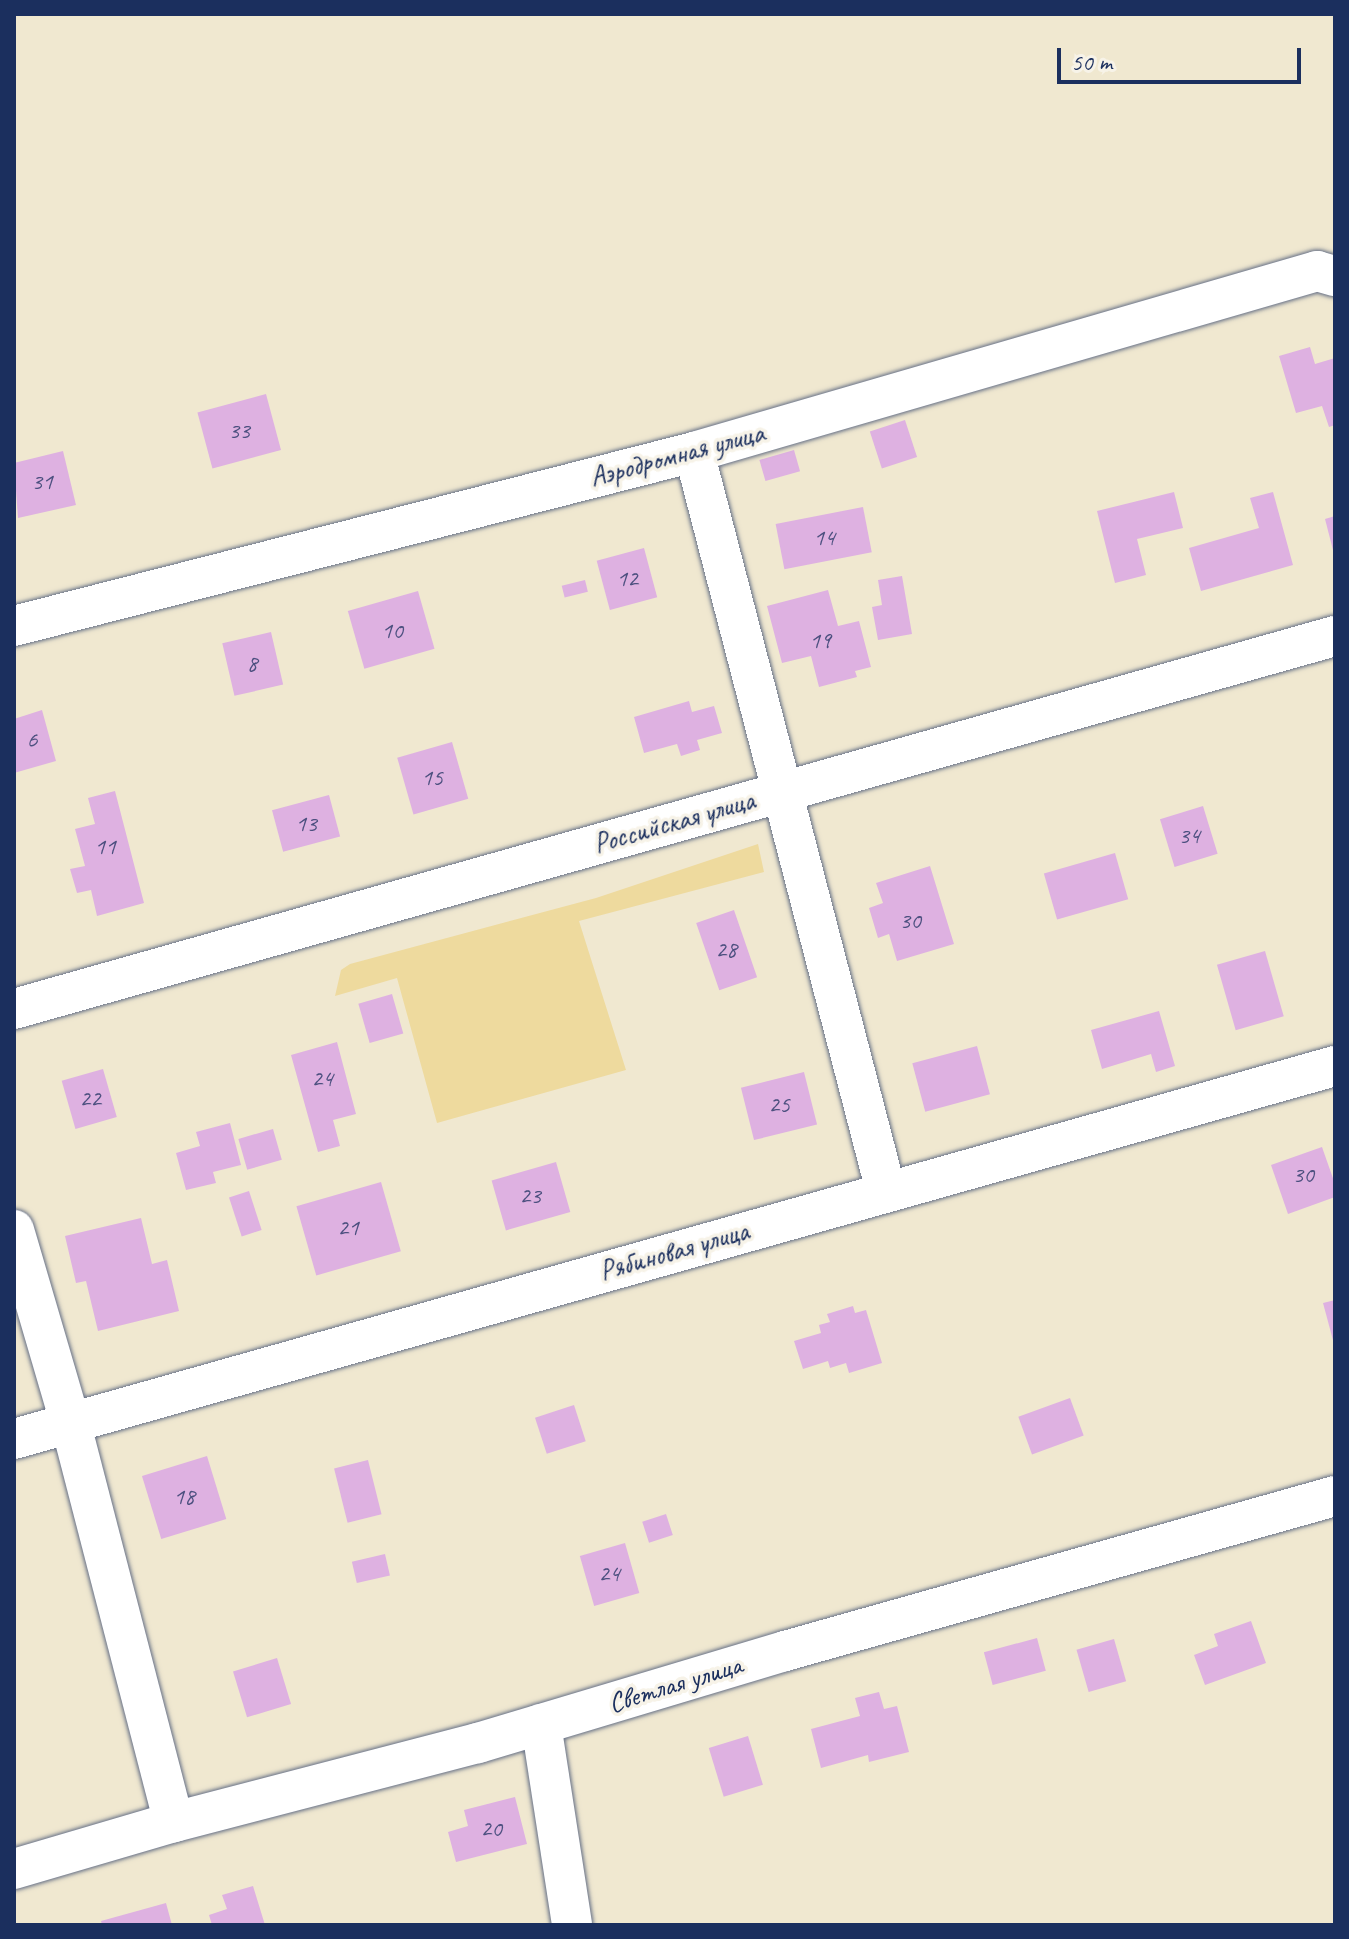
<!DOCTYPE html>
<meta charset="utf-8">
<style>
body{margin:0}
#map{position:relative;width:1349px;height:1939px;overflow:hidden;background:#f0e8d0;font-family:Caveat,sans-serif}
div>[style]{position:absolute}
.sand>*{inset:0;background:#eeda9e}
.building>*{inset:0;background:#deb1e1;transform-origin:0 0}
.roads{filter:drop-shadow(0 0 2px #667086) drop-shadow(0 0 2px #667086)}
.minor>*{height:40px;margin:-20px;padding:0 20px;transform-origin:20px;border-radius:20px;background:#fff}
span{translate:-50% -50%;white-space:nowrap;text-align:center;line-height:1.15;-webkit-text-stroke:7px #f7f3e8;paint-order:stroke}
.number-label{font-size:24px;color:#4c507f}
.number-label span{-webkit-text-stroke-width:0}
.street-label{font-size:28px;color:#1b2f5e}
.frame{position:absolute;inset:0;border:16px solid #1b2f5e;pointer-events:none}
.scale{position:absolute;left:1057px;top:48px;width:244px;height:36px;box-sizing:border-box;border:4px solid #1b2f5e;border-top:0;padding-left:10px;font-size:24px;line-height:28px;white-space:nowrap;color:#1b2f5e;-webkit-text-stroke:6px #f7f3e8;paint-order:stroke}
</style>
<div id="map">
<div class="sand">
<div style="clip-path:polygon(758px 844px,764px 872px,579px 921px,626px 1070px,437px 1123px,397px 978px,335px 996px,341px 970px,350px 964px,596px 898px)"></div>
</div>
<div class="building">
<div style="clip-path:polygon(1310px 347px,1315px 364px,1335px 358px,1335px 425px,1329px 427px,1322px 406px,1296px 413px,1279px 356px)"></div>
<div style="left:266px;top:394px;width:58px;height:71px;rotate:75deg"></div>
<div style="left:905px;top:420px;width:39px;height:37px;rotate:72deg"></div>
<div style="left:794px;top:450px;width:22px;height:36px;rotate:74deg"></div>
<div style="clip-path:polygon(63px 451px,76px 505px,18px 518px,14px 463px)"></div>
<div style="clip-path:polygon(1174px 492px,1183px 528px,1137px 539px,1146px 575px,1115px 583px,1097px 511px)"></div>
<div style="clip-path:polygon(1273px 492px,1293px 565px,1201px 591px,1189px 548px,1259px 528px,1250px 498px)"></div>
<div style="left:863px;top:507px;width:46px;height:89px;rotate:79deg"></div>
<div style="clip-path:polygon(1335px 516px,1335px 554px,1334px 554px,1325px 519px)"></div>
<div style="left:644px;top:548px;width:51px;height:49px;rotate:75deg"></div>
<div style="clip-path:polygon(902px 576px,912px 634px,878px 640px,872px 607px,882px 605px,878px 580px)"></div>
<div style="left:585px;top:580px;width:12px;height:24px;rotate:76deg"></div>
<div style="clip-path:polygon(828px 590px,838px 626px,859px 621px,871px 667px,855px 671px,857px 677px,819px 687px,811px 656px,782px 663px,767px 606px)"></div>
<div style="left:418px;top:591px;width:60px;height:73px;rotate:74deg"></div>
<div style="left:271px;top:632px;width:54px;height:50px;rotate:77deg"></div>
<div style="clip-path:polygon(689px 701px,692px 712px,714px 706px,722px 733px,697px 740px,700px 750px,681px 756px,677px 744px,644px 753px,634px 717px)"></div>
<div style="clip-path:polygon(42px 710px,56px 761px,14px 773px,14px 719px)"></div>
<div style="left:452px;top:742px;width:59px;height:57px;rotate:74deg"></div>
<div style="clip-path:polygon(115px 791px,144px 903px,97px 916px,91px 890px,77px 893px,70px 869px,85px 866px,75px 829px,95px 824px,88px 798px)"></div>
<div style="left:329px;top:795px;width:43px;height:59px;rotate:75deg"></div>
<div style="left:1203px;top:806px;width:50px;height:45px;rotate:73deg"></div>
<div style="left:1115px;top:853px;width:48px;height:74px;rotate:74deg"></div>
<div style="clip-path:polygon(930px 866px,954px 944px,897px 961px,889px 934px,878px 938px,869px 908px,883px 903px,876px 883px)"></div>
<div style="left:734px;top:910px;width:71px;height:40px;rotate:71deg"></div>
<div style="left:1265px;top:951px;width:68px;height:50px;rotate:74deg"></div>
<div style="left:392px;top:994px;width:41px;height:35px;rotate:74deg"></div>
<div style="clip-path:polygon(1159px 1011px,1175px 1066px,1156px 1072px,1151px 1054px,1102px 1069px,1091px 1030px)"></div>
<div style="clip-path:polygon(337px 1042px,356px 1114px,333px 1120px,340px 1146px,318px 1152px,291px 1055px)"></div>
<div style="left:977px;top:1046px;width:50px;height:67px;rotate:75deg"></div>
<div style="left:103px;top:1069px;width:50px;height:43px;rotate:74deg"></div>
<div style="left:804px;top:1072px;width:54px;height:65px;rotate:76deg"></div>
<div style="clip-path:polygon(230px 1123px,241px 1165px,213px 1172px,216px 1183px,186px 1190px,176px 1153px,200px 1146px,196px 1132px)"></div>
<div style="left:273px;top:1129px;width:32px;height:36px;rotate:74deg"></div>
<div style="clip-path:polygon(1322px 1147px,1335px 1184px,1335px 1197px,1288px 1214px,1271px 1165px)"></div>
<div style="left:556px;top:1162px;width:52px;height:67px;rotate:74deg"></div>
<div style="left:381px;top:1182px;width:72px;height:88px;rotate:74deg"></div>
<div style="left:249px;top:1191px;width:41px;height:21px;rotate:72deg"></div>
<div style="clip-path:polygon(141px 1218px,152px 1264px,167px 1260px,179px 1311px,98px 1331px,86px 1281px,76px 1283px,65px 1236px)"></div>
<div style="clip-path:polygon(1335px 1300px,1335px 1343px,1334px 1344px,1323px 1303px)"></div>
<div style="clip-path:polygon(853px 1306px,855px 1313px,866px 1310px,882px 1363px,849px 1373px,846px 1363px,830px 1368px,828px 1361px,803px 1369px,794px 1341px,821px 1333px,819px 1325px,830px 1322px,827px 1314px)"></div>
<div style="left:1070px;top:1398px;width:40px;height:55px;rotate:70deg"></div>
<div style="left:574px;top:1405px;width:38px;height:41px;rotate:72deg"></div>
<div style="left:207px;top:1456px;width:66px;height:68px;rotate:73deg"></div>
<div style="left:368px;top:1460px;width:56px;height:35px;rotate:76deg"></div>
<div style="left:666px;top:1514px;width:22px;height:25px;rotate:72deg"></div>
<div style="left:625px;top:1543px;width:52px;height:47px;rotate:74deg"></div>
<div style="left:385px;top:1554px;width:22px;height:34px;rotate:77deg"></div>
<div style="clip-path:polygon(1251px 1621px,1266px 1663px,1205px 1685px,1194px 1655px,1218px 1646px,1214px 1634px)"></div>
<div style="left:1037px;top:1638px;width:34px;height:55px;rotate:75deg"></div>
<div style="left:1114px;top:1639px;width:44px;height:39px;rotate:74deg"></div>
<div style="left:277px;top:1658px;width:48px;height:46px;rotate:73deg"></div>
<div style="clip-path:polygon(879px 1692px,884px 1709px,897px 1706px,909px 1752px,869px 1762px,868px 1755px,821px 1768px,811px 1729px,860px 1716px,855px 1698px)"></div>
<div style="left:748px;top:1736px;width:51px;height:41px;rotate:73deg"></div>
<div style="clip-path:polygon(515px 1797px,527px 1844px,456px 1862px,448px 1832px,468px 1826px,464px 1810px)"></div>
<div style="clip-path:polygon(253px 1886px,265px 1925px,212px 1925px,209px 1915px,227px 1909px,222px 1895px)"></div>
<div style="clip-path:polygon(166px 1903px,172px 1925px,102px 1925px,101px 1921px)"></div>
</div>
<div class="roads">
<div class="minor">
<div style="left:694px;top:452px;width:764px;rotate:75.44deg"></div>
<div style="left:14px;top:626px;width:702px;rotate:-14.35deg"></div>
<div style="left:694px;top:452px;width:649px;rotate:-16.2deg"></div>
<div style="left:1317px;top:271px;width:19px;rotate:16deg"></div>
<div style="left:14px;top:1009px;width:1373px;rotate:-15.77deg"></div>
<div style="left:14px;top:1230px;width:199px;rotate:73.7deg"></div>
<div style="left:70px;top:1421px;width:414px;rotate:75.5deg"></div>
<div style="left:14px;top:1439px;width:1373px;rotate:-15.77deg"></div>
<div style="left:541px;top:1724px;width:203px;rotate:81.2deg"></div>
<div style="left:14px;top:1869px;width:167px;rotate:-16.4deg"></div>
<div style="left:174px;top:1822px;width:314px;rotate:-14.6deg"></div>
<div style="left:478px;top:1743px;width:320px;rotate:-16.7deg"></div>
<div style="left:785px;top:1651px;width:571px;rotate:-15.74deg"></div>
</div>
</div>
<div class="number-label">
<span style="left:239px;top:431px">33</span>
<span style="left:42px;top:482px">31</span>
<span style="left:824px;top:538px">14</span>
<span style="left:627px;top:579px">12</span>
<span style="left:392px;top:631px">10</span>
<span style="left:820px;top:641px">19</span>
<span style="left:252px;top:664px">8</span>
<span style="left:32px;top:740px">6</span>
<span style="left:432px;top:778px">15</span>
<span style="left:306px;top:824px">13</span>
<span style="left:1189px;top:836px">34</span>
<span style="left:105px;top:847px">11</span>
<span style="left:910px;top:921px">30</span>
<span style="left:726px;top:950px">28</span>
<span style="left:322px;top:1079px">24</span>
<span style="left:90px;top:1099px">22</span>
<span style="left:779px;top:1105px">25</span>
<span style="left:1303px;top:1175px">30</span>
<span style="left:530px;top:1196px">23</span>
<span style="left:348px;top:1228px">21</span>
<span style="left:184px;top:1497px">18</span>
<span style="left:609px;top:1574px">24</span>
<span style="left:491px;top:1829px">20</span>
</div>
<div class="street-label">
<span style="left:677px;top:455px;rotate:-15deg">Аэродромная улица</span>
<span style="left:674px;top:822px;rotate:-16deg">Российская улица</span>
<span style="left:674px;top:1251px;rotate:-16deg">Рябиновая улица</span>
<span style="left:675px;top:1684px;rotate:-17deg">Светлая улица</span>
</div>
<div class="frame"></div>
<div class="scale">50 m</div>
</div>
